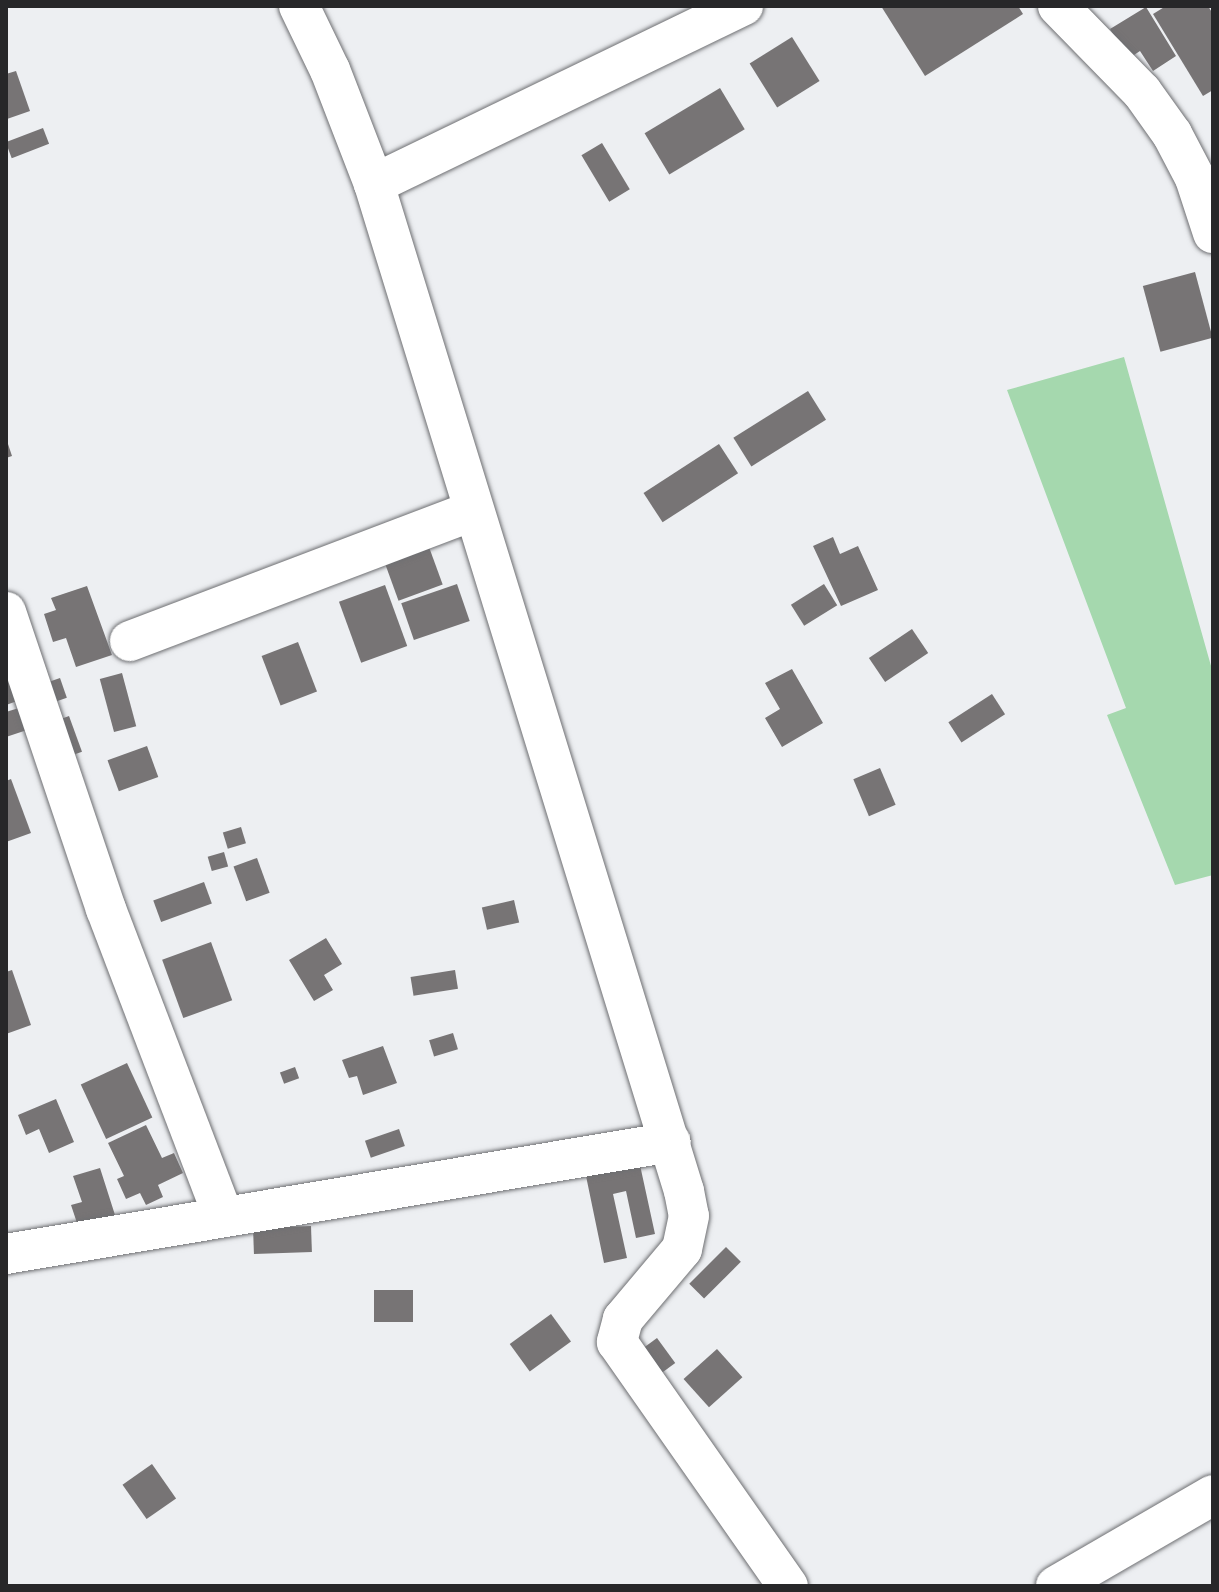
<!DOCTYPE html>
<style>
body{margin:0}
#map{position:relative;width:1219px;height:1592px;overflow:hidden;background:#edeff2;font-family:"Playfair Display",serif}
div>[style]{position:absolute}
.green>*{inset:0;background:#a5d8ae}
.building>*{inset:0;background:#777475;transform-origin:0 0}
.roads{filter:drop-shadow(0 0 2px #6e6f72) drop-shadow(0 0 2px #6e6f72)}
.minor>*{height:40px;margin:-20px;padding:0 20px;transform-origin:20px;border-radius:20px;background:#fff}
span{translate:-50% -50%;white-space:nowrap;text-align:center;line-height:1.15;-webkit-text-stroke:8px #fbfcff;paint-order:stroke}
.frame{position:absolute;inset:0;border:8px solid #272729;pointer-events:none}
</style>
<div id="map">
<div class="green">
<div style="clip-path:polygon(1124px 357px,1213px 673px,1213px 875px,1175px 885px,1107px 715px,1126px 708px,1007px 390px)"></div>
</div>
<div class="building">
<div style="clip-path:polygon(881px 6px,1018px 6px,1023px 14px,925px 76px)"></div>
<div style="clip-path:polygon(1166px 6px,1208px 6px,1213px 14px,1213px 90px,1203px 96px,1153px 14px)"></div>
<div style="clip-path:polygon(1146px 7px,1176px 56px,1153px 71px,1140px 51px,1128px 59px,1110px 29px)"></div>
<div style="left:792px;top:37px;width:52px;height:50px;rotate:58deg"></div>
<div style="clip-path:polygon(16px 71px,30px 111px,7px 119px,6px 74px)"></div>
<div style="left:720px;top:88px;width:48px;height:88px;rotate:59deg"></div>
<div style="left:43px;top:128px;width:17px;height:40px;rotate:69deg"></div>
<div style="left:602px;top:143px;width:54px;height:24px;rotate:59deg"></div>
<div style="left:1195px;top:272px;width:68px;height:54px;rotate:75deg"></div>
<div style="left:808px;top:391px;width:34px;height:88px;rotate:58deg"></div>
<div style="clip-path:polygon(6px 438px,12px 456px,6px 458px)"></div>
<div style="left:719px;top:444px;width:35px;height:90px;rotate:57deg"></div>
<div style="clip-path:polygon(833px 537px,840px 554px,858px 546px,878px 590px,841px 606px,813px 546px)"></div>
<div style="left:429px;top:547px;width:40px;height:47px;rotate:70deg"></div>
<div style="left:457px;top:584px;width:39px;height:59px;rotate:71deg"></div>
<div style="left:824px;top:584px;width:25px;height:39px;rotate:58deg"></div>
<div style="left:385px;top:585px;width:65px;height:49px;rotate:70deg"></div>
<div style="clip-path:polygon(87px 586px,112px 655px,76px 667px,66px 638px,53px 642px,44px 614px,56px 610px,51px 598px)"></div>
<div style="left:912px;top:629px;width:29px;height:52px;rotate:56deg"></div>
<div style="left:298px;top:642px;width:53px;height:39px;rotate:69deg"></div>
<div style="clip-path:polygon(6px 668px,20px 700px,6px 705px)"></div>
<div style="clip-path:polygon(792px 669px,823px 723px,782px 747px,765px 718px,780px 709px,765px 683px)"></div>
<div style="left:122px;top:673px;width:55px;height:23px;rotate:75deg"></div>
<div style="left:60px;top:678px;width:21px;height:16px;rotate:71deg"></div>
<div style="left:992px;top:694px;width:24px;height:52px;rotate:57deg"></div>
<div style="clip-path:polygon(22px 707px,30px 729px,6px 737px,6px 712px)"></div>
<div style="left:69px;top:716px;width:38px;height:18px;rotate:70deg"></div>
<div style="left:147px;top:746px;width:33px;height:42px;rotate:70deg"></div>
<div style="left:880px;top:768px;width:40px;height:29px;rotate:67deg"></div>
<div style="clip-path:polygon(11px 779px,31px 833px,6px 842px,6px 781px)"></div>
<div style="left:241px;top:827px;width:17px;height:19px;rotate:73deg"></div>
<div style="left:224px;top:852px;width:15px;height:17px;rotate:74deg"></div>
<div style="left:257px;top:858px;width:37px;height:25px;rotate:70deg"></div>
<div style="left:204px;top:882px;width:23px;height:54px;rotate:70deg"></div>
<div style="left:514px;top:900px;width:23px;height:33px;rotate:77deg"></div>
<div style="clip-path:polygon(326px 938px,342px 964px,324px 975px,333px 990px,314px 1001px,289px 960px)"></div>
<div style="left:211px;top:942px;width:62px;height:52px;rotate:70deg"></div>
<div style="clip-path:polygon(12px 970px,31px 1025px,6px 1034px,6px 972px)"></div>
<div style="left:455px;top:970px;width:19px;height:45px;rotate:81deg"></div>
<div style="left:453px;top:1033px;width:17px;height:25px;rotate:73deg"></div>
<div style="clip-path:polygon(383px 1046px,397px 1083px,363px 1095px,357px 1076px,349px 1078px,342px 1060px)"></div>
<div style="left:127px;top:1063px;width:60px;height:51px;rotate:65deg"></div>
<div style="left:295px;top:1067px;width:12px;height:16px;rotate:70deg"></div>
<div style="clip-path:polygon(56px 1099px,74px 1142px,49px 1153px,39px 1129px,26px 1135px,18px 1115px)"></div>
<div style="clip-path:polygon(146px 1125px,162px 1158px,174px 1153px,183px 1173px,158px 1185px,163px 1197px,146px 1205px,140px 1193px,126px 1199px,117px 1179px,124px 1176px,108px 1143px)"></div>
<div style="left:399px;top:1129px;width:18px;height:36px;rotate:71deg"></div>
<div style="clip-path:polygon(640px 1165px,655px 1234px,636px 1238px,626px 1191px,613px 1194px,627px 1258px,604px 1263px,586px 1176px)"></div>
<div style="clip-path:polygon(100px 1168px,115px 1215px,78px 1226px,71px 1205px,82px 1202px,73px 1176px)"></div>
<div style="left:311px;top:1226px;width:26px;height:58px;rotate:88deg"></div>
<div style="left:726px;top:1247px;width:21px;height:52px;rotate:45deg"></div>
<div style="left:374px;top:1290px;width:39px;height:32px"></div>
<div style="left:551px;top:1314px;width:34px;height:51px;rotate:54deg"></div>
<div style="left:657px;top:1338px;width:31px;height:16px;rotate:54deg"></div>
<div style="left:717px;top:1349px;width:38px;height:45px;rotate:48deg"></div>
<div style="left:152px;top:1464px;width:42px;height:36px;rotate:55deg"></div>
</div>
<div class="roads">
<div class="minor">
<div style="left:299px;top:6px;width:71px;rotate:64.2deg"></div>
<div style="left:330px;top:70px;width:122px;rotate:68.9deg"></div>
<div style="left:374px;top:184px;width:1054px;rotate:72.89deg"></div>
<div style="left:684px;top:1191px;width:25px;rotate:79deg"></div>
<div style="left:689px;top:1216px;width:34px;rotate:102deg"></div>
<div style="left:682px;top:1249px;width:92px;rotate:130.1deg"></div>
<div style="left:623px;top:1319px;width:24px;rotate:105deg"></div>
<div style="left:617px;top:1342px;width:298px;rotate:55deg"></div>
<div style="left:1058px;top:6px;width:120px;rotate:45.7deg"></div>
<div style="left:1142px;top:92px;width:52px;rotate:54.5deg"></div>
<div style="left:1172px;top:134px;width:50px;rotate:62.4deg"></div>
<div style="left:1195px;top:178px;width:58px;rotate:71.9deg"></div>
<div style="left:374px;top:184px;width:410px;rotate:-25.8deg"></div>
<div style="left:6px;top:612px;width:313px;rotate:71.4deg"></div>
<div style="left:106px;top:909px;width:328px;rotate:69.1deg"></div>
<div style="left:130px;top:641px;width:367px;rotate:-20.8deg"></div>
<div style="left:6px;top:1254px;width:674px;rotate:-9.56deg"></div>
<div style="left:1056px;top:1586px;width:181px;rotate:-30.1deg"></div>
</div>
</div>
<div class="frame"></div>
</div>
